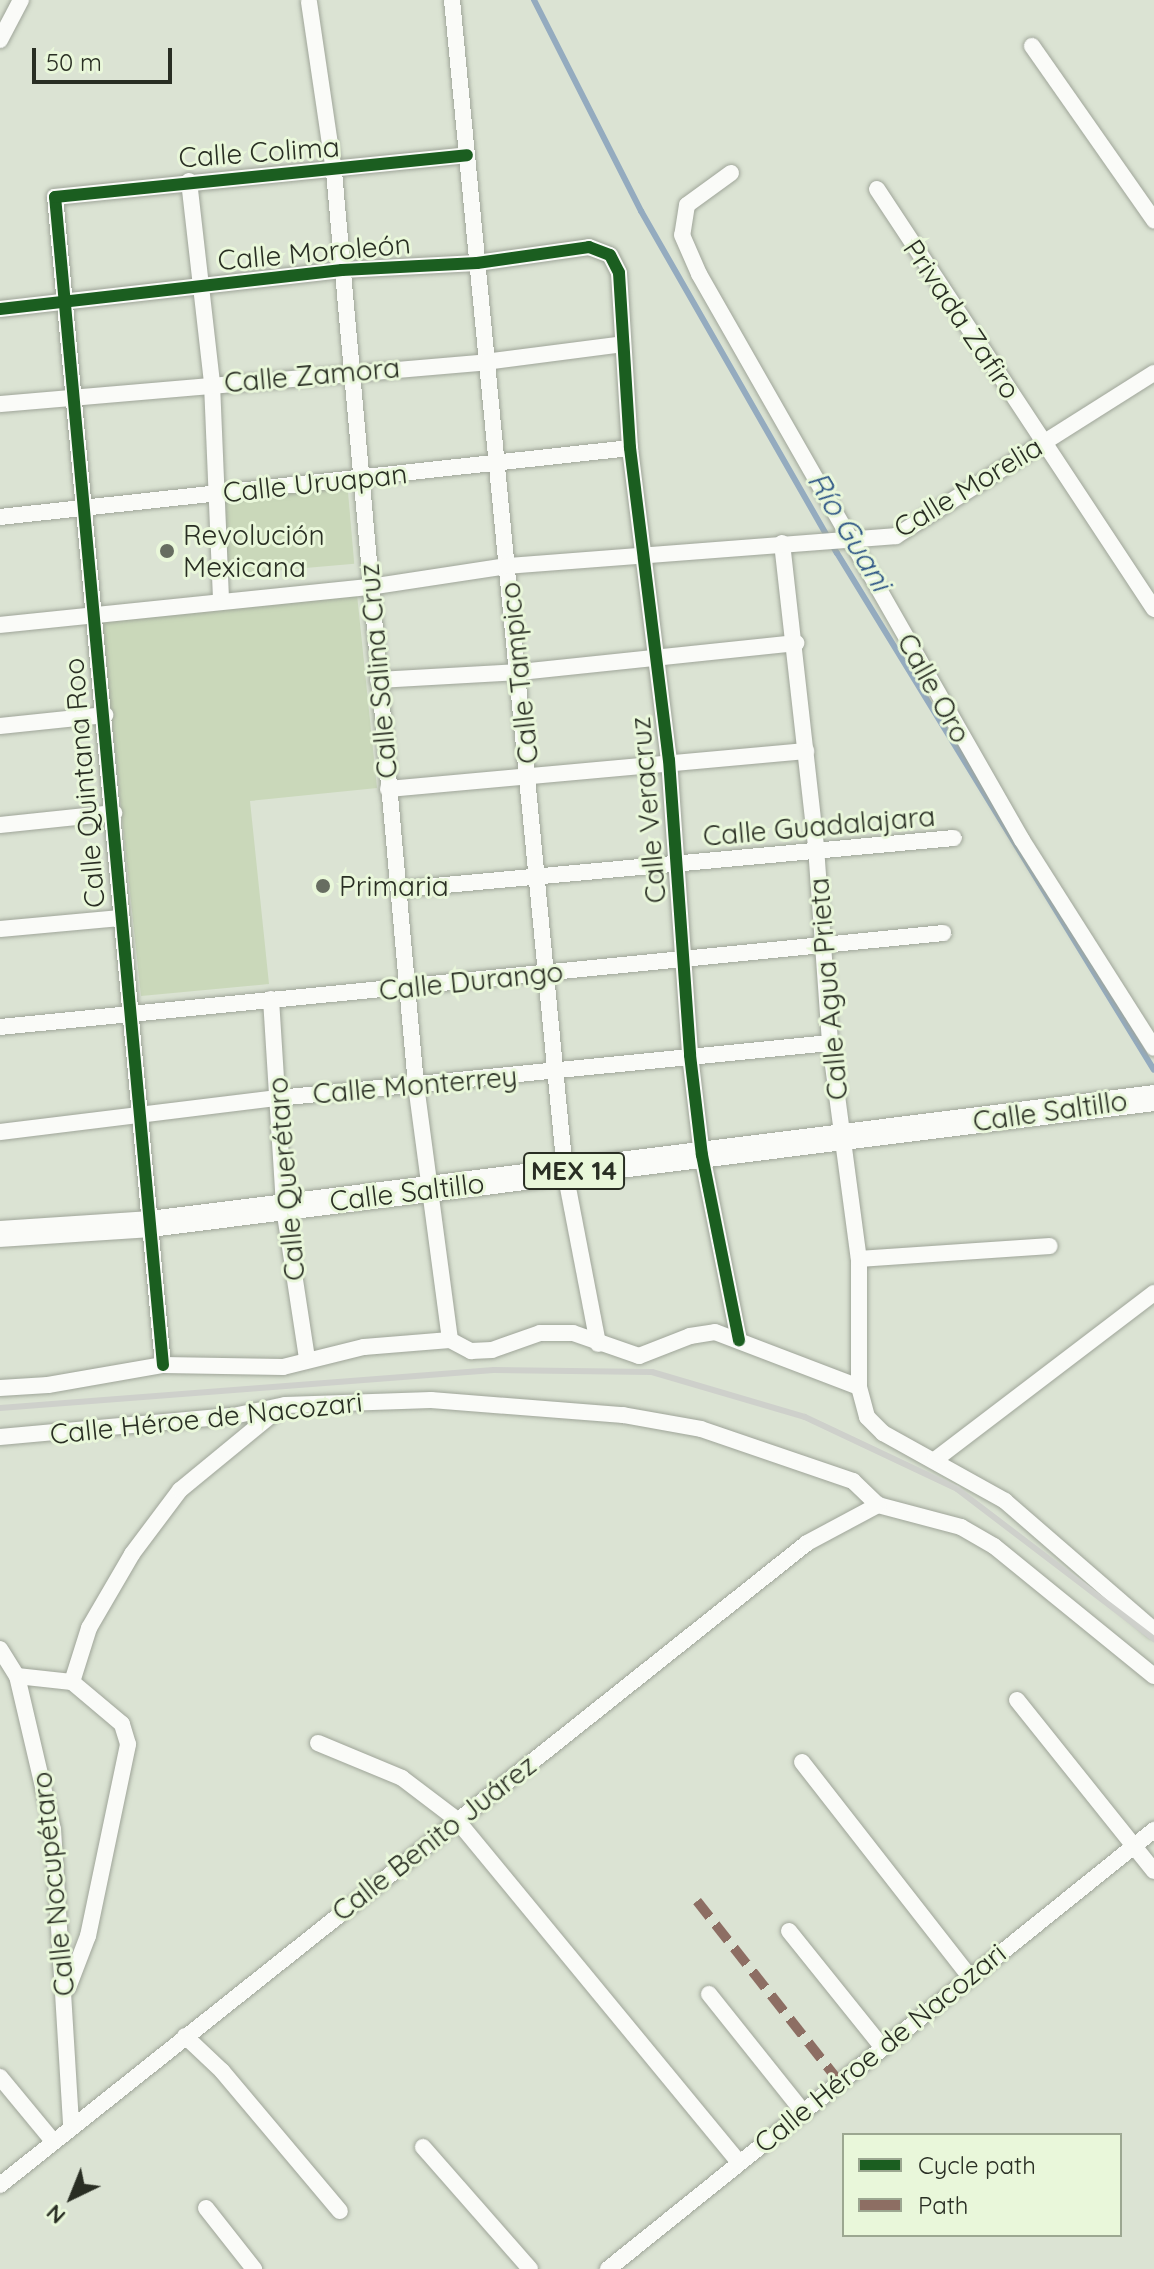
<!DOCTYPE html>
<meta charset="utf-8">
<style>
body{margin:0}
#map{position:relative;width:1154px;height:2269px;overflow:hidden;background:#dbe3d3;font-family:Quicksand,sans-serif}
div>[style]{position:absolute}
.green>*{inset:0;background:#cad8ba;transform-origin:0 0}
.stream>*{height:6px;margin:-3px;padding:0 3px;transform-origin:3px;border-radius:3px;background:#94abbf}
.roads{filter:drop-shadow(0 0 2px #9fa599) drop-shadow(0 0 2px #9fa599)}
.street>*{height:16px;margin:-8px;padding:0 8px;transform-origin:8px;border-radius:8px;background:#fafbf8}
.primary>*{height:26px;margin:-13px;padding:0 13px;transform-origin:13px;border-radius:13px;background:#fafbf8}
.rail>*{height:6px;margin:-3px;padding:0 3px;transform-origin:3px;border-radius:3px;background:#ced0cb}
.quiet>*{height:10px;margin-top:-5px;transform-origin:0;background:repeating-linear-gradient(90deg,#8d6e63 0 20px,transparent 0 30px)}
.cycleway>*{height:12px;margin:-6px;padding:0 6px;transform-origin:6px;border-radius:6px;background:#1b5e20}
.dots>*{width:22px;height:22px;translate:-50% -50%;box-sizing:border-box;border:4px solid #e9f7da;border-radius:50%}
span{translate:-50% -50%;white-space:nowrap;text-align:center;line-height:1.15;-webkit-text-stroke:6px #e9f7da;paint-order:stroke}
.shield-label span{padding:2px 6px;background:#e9f7da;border:2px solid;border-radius:6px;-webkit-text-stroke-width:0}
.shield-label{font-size:26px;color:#292e23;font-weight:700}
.street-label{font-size:28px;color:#292e23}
.poi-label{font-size:28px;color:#292e23}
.left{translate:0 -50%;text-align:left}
.water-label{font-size:30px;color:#2c5485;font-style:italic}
.legend{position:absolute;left:842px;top:2133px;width:280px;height:104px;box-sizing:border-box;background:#e9f7da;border:2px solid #9ca791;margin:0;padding:10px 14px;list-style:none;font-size:24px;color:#292e23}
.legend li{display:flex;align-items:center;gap:16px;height:40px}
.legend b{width:40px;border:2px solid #9ca791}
.north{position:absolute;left:32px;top:2157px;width:80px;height:80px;-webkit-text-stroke:6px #e9f7da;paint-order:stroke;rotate:223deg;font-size:22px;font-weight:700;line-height:32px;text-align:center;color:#292e23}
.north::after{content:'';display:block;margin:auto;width:28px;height:36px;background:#292e23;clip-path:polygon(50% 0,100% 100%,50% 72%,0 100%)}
.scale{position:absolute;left:32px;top:48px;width:140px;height:36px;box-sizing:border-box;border:4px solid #292e23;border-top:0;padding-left:10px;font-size:24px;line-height:28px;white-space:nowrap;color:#292e23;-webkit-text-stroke:6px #e9f7da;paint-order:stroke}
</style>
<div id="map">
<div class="green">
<div style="left:347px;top:481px;width:83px;height:127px;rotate:85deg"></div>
<div style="clip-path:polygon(356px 585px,377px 788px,250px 801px,269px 984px,141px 996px,100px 610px)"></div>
</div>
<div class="stream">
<div style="left:534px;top:0;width:237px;rotate:63.1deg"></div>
<div style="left:641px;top:211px;width:394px;rotate:60.2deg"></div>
<div style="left:837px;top:553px;width:606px;rotate:58.49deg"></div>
</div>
<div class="roads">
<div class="street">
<div style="left:452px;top:0;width:1177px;rotate:84.49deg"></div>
<div style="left:565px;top:1172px;width:175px;rotate:79.1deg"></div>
<div style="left:309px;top:2px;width:172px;rotate:81.6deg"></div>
<div style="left:334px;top:172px;width:917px;rotate:84.87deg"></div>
<div style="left:416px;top:1085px;width:257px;rotate:82.4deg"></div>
<div style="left:0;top:40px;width:45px;rotate:-62.3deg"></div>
<div style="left:1032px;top:46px;width:213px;rotate:55deg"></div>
<div style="left:731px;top:173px;width:54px;rotate:144deg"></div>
<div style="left:687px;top:205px;width:30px;rotate:99deg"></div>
<div style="left:682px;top:235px;width:43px;rotate:66.4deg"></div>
<div style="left:699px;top:274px;width:652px;rotate:60.29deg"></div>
<div style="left:1022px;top:840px;width:246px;rotate:57.6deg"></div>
<div style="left:189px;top:181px;width:204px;rotate:83.5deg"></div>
<div style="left:212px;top:384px;width:217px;rotate:87.6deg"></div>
<div style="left:877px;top:189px;width:503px;rotate:56.59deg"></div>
<div style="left:0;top:309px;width:344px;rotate:-6.5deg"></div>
<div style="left:342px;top:270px;width:135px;rotate:-3deg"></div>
<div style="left:477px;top:263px;width:113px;rotate:-8.1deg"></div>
<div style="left:589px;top:247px;width:22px;rotate:21deg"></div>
<div style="left:610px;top:255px;width:20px;rotate:63deg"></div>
<div style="left:619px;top:273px;width:175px;rotate:86.4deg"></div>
<div style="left:630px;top:448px;width:314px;rotate:82.9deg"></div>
<div style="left:669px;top:760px;width:296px;rotate:85.9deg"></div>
<div style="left:690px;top:1055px;width:101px;rotate:83.2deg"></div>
<div style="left:702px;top:1155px;width:189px;rotate:78.7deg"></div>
<div style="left:0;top:404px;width:487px;rotate:-4.9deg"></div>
<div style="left:485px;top:362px;width:139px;rotate:-7.4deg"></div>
<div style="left:0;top:517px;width:634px;rotate:-6.25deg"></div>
<div style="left:782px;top:543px;width:306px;rotate:83.6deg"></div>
<div style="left:816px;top:847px;width:196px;rotate:85.9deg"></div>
<div style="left:830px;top:1043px;width:218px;rotate:82.4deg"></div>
<div style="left:859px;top:1259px;width:128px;rotate:90deg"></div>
<div style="left:859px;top:1387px;width:31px;rotate:75deg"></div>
<div style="left:867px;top:1417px;width:23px;rotate:45deg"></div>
<div style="left:883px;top:1433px;width:140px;rotate:29.1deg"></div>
<div style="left:1005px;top:1501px;width:197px;rotate:40.9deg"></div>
<div style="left:0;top:625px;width:372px;rotate:-5.9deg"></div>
<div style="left:370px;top:587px;width:139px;rotate:-8.7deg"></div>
<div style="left:507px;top:566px;width:390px;rotate:-4.4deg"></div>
<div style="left:896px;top:536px;width:305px;rotate:-32.3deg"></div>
<div style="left:378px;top:680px;width:142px;rotate:-3.2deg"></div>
<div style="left:520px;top:672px;width:278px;rotate:-6deg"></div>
<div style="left:0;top:726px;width:106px;rotate:-6deg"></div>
<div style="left:388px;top:789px;width:420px;rotate:-5.2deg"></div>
<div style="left:0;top:825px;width:115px;rotate:-6deg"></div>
<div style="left:402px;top:889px;width:554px;rotate:-5.28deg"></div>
<div style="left:0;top:929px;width:121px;rotate:-5.2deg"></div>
<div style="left:271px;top:999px;width:209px;rotate:86.4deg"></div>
<div style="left:284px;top:1208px;width:152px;rotate:81.3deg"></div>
<div style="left:0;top:1027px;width:948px;rotate:-5.69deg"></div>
<div style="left:0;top:1132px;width:280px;rotate:-7deg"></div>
<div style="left:278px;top:1098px;width:555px;rotate:-5.69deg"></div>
<div style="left:859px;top:1259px;width:191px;rotate:-3.9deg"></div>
<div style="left:163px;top:1365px;width:1173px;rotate:-95.28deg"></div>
<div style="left:55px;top:197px;width:414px;rotate:-5.8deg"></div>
<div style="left:0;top:1388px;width:48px;rotate:-3.6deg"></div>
<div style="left:48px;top:1385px;width:117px;rotate:-9.9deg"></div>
<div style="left:163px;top:1365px;width:120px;rotate:1deg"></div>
<div style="left:283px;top:1367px;width:83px;rotate:-13.9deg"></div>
<div style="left:364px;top:1347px;width:86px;rotate:-4.7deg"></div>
<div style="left:450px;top:1340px;width:24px;rotate:28deg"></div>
<div style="left:471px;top:1351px;width:21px;rotate:-3deg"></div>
<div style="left:492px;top:1350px;width:51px;rotate:-19.5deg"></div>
<div style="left:540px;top:1333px;width:33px"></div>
<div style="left:573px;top:1333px;width:70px;rotate:19.2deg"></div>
<div style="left:639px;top:1356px;width:55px;rotate:-21.4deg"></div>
<div style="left:690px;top:1336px;width:25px;rotate:-9deg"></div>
<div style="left:715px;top:1332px;width:154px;rotate:20.9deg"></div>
<div style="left:0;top:1437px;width:234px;rotate:-5.2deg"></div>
<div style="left:233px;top:1416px;width:53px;rotate:-11.9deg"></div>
<div style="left:285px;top:1405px;width:146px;rotate:-2deg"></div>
<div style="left:431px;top:1400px;width:193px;rotate:4.5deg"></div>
<div style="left:623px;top:1415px;width:79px;rotate:10.2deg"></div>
<div style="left:701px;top:1429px;width:161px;rotate:18.9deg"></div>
<div style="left:853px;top:1481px;width:35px;rotate:44deg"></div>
<div style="left:878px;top:1505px;width:86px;rotate:14.8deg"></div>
<div style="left:961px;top:1527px;width:38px;rotate:30deg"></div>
<div style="left:994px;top:1546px;width:206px;rotate:39.1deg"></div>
<div style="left:936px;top:1459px;width:274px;rotate:-37.3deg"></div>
<div style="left:0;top:1649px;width:32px;rotate:58deg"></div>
<div style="left:17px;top:1676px;width:157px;rotate:76.8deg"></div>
<div style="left:53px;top:1829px;width:299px;rotate:86.5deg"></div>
<div style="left:17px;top:1676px;width:55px;rotate:6.2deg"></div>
<div style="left:72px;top:1682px;width:57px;rotate:-72.5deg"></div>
<div style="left:89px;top:1628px;width:86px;rotate:-59.8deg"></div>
<div style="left:132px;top:1554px;width:80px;rotate:-53.1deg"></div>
<div style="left:180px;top:1490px;width:129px;rotate:-39.4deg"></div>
<div style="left:1017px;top:1700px;width:219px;rotate:51.3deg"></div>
<div style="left:318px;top:1743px;width:91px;rotate:22.6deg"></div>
<div style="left:402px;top:1778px;width:68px;rotate:37.2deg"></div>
<div style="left:456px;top:1819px;width:445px;rotate:50.5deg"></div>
<div style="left:802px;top:1762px;width:271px;rotate:52deg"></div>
<div style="left:789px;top:1931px;width:150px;rotate:51.2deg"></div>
<div style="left:68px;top:1988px;width:56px;rotate:-69deg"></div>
<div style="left:88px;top:1936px;width:196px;rotate:-78.2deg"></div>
<div style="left:128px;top:1744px;width:21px;rotate:-107deg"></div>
<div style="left:122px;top:1724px;width:65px;rotate:-140deg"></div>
<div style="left:709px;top:1994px;width:152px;rotate:51.4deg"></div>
<div style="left:185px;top:2036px;width:51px;rotate:43.4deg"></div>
<div style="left:222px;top:2071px;width:183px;rotate:49.9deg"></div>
<div style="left:0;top:2077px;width:83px;rotate:50.4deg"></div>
<div style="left:423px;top:2147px;width:162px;rotate:48.7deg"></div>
<div style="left:0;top:2185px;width:1031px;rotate:-38.5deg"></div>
<div style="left:807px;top:1543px;width:81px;rotate:-28.2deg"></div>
<div style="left:206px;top:2208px;width:78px;rotate:51.8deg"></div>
<div style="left:608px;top:2269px;width:701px;rotate:-38.8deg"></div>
</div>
<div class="primary">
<div style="left:0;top:1234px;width:150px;rotate:-3.8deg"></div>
<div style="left:150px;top:1224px;width:1012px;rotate:-7.15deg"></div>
</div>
</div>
<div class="rail">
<div style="left:0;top:1408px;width:495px;rotate:-4.4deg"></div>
<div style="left:494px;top:1370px;width:158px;rotate:0.7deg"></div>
<div style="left:652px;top:1372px;width:159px;rotate:16.4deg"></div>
<div style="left:805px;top:1417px;width:168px;rotate:25.3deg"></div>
<div style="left:957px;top:1489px;width:248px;rotate:37.3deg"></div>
</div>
<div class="quiet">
<div style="left:697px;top:1901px;width:231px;rotate:51.8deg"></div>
</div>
<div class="cycleway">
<div style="left:0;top:309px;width:344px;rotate:-6.5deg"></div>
<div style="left:342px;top:270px;width:135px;rotate:-3deg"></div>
<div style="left:477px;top:263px;width:113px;rotate:-8.1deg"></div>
<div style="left:589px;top:247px;width:22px;rotate:21deg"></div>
<div style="left:610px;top:255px;width:20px;rotate:63deg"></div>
<div style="left:619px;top:273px;width:175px;rotate:86.4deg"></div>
<div style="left:630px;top:448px;width:314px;rotate:82.9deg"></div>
<div style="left:669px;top:760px;width:296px;rotate:85.9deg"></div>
<div style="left:690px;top:1055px;width:101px;rotate:83.2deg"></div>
<div style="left:702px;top:1155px;width:189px;rotate:78.7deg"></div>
<div style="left:163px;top:1365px;width:1173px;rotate:-95.28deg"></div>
<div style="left:55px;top:197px;width:414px;rotate:-5.8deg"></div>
</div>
<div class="dots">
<div style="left:167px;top:551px;background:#676d61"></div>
<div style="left:323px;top:886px;background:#676d61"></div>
</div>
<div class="shield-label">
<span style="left:574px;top:1171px">MEX 14</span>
</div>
<div class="street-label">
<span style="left:259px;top:152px;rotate:-4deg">Calle Colima</span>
<span style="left:314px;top:252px;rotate:-5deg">Calle Moroleón</span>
<span style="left:962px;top:319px;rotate:56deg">Privada Zafiro</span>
<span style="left:312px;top:375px;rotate:-5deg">Calle Zamora</span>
<span style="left:315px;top:483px;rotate:-6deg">Calle Uruapan</span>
<span style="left:968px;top:487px;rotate:-31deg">Calle Morelia</span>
<span style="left:378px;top:671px;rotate:-95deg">Calle Salina Cruz</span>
<span style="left:519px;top:673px;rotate:-96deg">Calle Tampico</span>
<span style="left:934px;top:688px;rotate:61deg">Calle Oro</span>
<span style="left:84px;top:783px;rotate:-95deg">Calle Quintana Roo</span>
<span style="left:648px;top:810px;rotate:-95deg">Calle Veracruz</span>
<span style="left:819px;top:826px;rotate:-5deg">Calle Guadalajara</span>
<span style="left:471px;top:981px;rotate:-6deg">Calle Durango</span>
<span style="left:828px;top:989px;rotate:-95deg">Calle Agua Prieta</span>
<span style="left:415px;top:1085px;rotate:-5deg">Calle Monterrey</span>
<span style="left:1050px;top:1111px;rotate:-8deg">Calle Saltillo</span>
<span style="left:286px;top:1179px;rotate:-95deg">Calle Querétaro</span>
<span style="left:407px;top:1192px;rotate:-7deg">Calle Saltillo</span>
<span style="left:206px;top:1418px;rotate:-6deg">Calle Héroe de Nacozari</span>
<span style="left:434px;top:1838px;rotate:-38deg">Calle Benito Juárez</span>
<span style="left:53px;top:1884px;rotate:-96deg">Calle Nocupétaro</span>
<span style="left:880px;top:2048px;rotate:-39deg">Calle Héroe de Nacozari</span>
</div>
<div class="poi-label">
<span class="left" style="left:183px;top:551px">Revolución<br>Mexicana</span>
<span class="left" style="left:339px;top:886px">Primaria</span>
</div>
<div class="water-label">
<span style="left:850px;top:531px;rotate:59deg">Río Guani</span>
</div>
<ul class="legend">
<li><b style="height:10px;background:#1b5e20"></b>Cycle path</li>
<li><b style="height:10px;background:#8d6e63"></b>Path</li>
</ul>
<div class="north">N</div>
<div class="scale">50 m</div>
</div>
